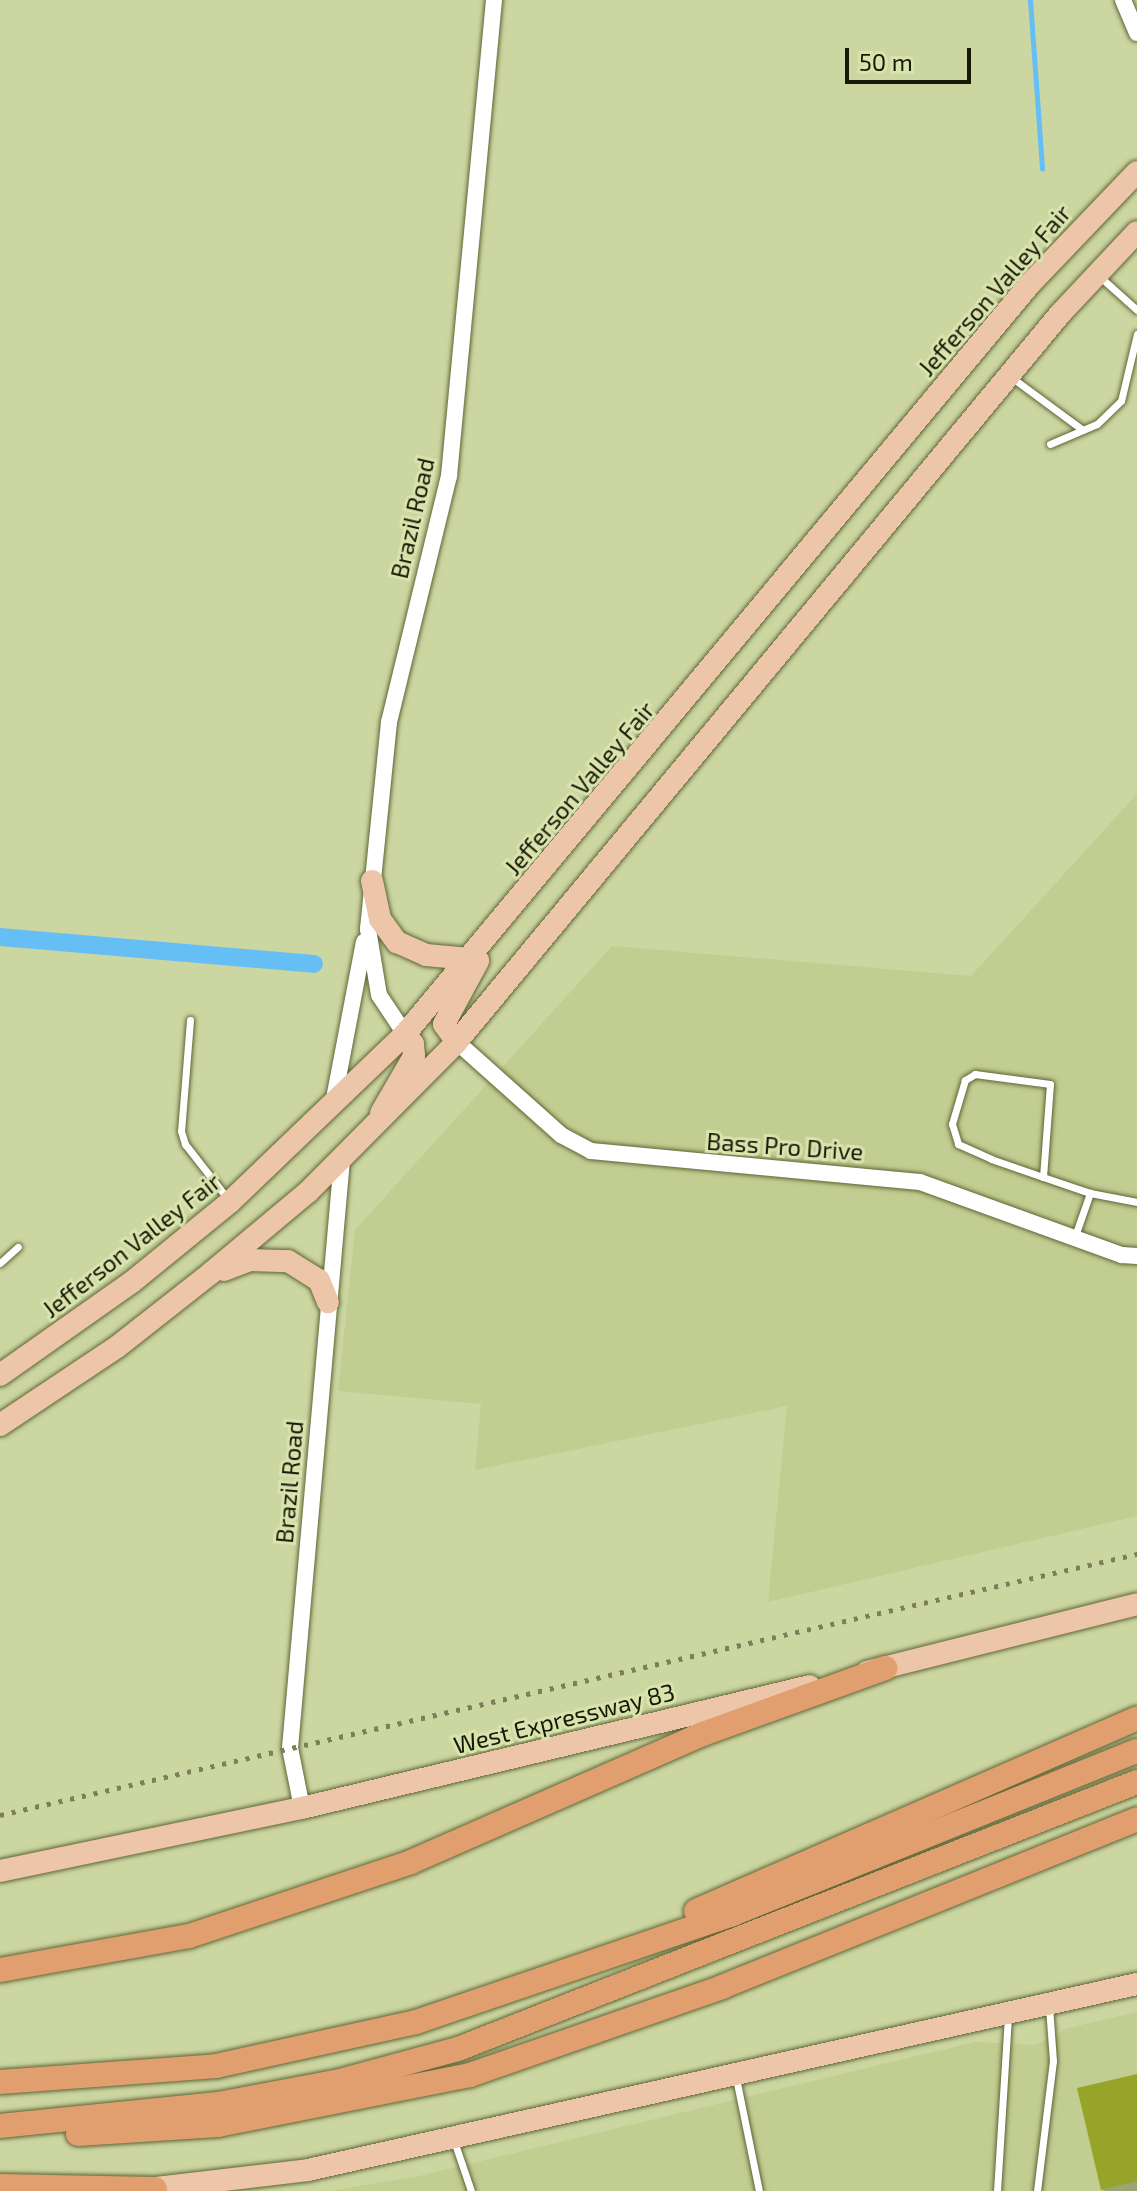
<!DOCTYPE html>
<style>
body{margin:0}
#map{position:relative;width:1137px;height:2191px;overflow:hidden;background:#ccd6a1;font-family:"Exo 2",sans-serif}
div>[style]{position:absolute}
.built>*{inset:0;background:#c2cd91}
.shadow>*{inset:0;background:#0003}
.stream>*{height:5px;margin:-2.5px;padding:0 2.5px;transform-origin:2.5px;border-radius:2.5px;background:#66bff4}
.canal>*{height:18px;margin:-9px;padding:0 9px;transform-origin:9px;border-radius:9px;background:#66bff4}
.building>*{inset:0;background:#96a52a}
.roads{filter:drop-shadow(0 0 2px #5e6636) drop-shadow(0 0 2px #5e6636)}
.service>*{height:7px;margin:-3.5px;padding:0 3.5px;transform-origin:3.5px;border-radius:3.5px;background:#fff}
.tertiary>*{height:16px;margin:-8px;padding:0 8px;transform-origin:8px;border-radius:8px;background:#fff}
.primary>*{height:22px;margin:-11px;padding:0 11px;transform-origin:11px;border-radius:11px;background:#edc5a8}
.motorway>*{height:24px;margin:-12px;padding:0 12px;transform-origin:12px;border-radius:12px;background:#e19e6e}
.rail>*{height:5px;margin-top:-2.5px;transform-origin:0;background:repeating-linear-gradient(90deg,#79805a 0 4px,transparent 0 12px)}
span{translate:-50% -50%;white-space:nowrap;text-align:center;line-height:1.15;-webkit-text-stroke:6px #d9e3ae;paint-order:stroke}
.street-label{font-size:24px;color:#161905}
.scale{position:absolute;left:845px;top:48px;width:126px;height:36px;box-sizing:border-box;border:4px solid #161905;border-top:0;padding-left:10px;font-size:24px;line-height:28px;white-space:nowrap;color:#161905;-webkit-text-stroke:6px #d9e3ae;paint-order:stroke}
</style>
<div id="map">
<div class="built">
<div style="clip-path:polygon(1137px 794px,1137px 1516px,768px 1602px,787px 1406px,475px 1470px,481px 1404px,338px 1391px,355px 1230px,612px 946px,971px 976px)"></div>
<div style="clip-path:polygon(1137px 2012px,1137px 2191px,330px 2191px,419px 2176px,975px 2042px,1036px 2045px,1068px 2028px)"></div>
</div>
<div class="shadow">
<div style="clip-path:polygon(1137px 2076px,1137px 2191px,1105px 2191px,1102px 2189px)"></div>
</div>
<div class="stream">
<div style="left:1030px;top:0;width:169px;rotate:85.9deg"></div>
</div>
<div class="canal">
<div style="left:0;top:937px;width:315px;rotate:4.9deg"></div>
</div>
<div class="building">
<div style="clip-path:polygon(1137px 2074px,1137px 2181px,1101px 2190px,1077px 2088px)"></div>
</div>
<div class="roads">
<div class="service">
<div style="left:1099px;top:276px;width:51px;rotate:41.8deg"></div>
<div style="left:1011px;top:377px;width:89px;rotate:36.4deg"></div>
<div style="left:1050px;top:444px;width:51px;rotate:-23.1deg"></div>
<div style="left:1097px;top:424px;width:33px;rotate:-44deg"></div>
<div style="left:1121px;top:401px;width:69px;rotate:-76.6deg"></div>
<div style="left:190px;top:1020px;width:111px;rotate:94.6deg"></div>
<div style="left:181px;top:1131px;width:14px;rotate:73deg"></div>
<div style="left:185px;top:1144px;width:68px;rotate:52.1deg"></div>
<div style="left:1043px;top:1177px;width:93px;rotate:-85.7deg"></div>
<div style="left:1050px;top:1084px;width:76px;rotate:-172.4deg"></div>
<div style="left:975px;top:1074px;width:12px;rotate:149deg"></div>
<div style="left:965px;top:1080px;width:46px;rotate:106.5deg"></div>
<div style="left:952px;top:1124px;width:21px;rotate:73deg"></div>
<div style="left:958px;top:1144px;width:36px;rotate:24deg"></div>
<div style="left:991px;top:1159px;width:55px;rotate:19.1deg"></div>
<div style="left:1043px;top:1177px;width:50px;rotate:18.8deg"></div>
<div style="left:1075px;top:1236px;width:46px;rotate:-70.8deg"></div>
<div style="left:1090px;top:1193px;width:48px;rotate:10.8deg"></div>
<div style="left:0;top:1263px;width:24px;rotate:-42deg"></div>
<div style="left:736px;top:2078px;width:115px;rotate:78.5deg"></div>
<div style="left:454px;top:2141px;width:53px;rotate:71.2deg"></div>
<div style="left:997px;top:2191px;width:174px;rotate:-86.4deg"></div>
<div style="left:1037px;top:2191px;width:131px;rotate:-83deg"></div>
<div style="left:1053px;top:2061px;width:54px;rotate:-94.2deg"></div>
</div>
<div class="tertiary">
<div style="left:1123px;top:0;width:36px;rotate:67deg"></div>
<div style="left:405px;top:1034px;width:47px;rotate:-123.7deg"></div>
<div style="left:379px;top:995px;width:67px;rotate:-99.5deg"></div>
<div style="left:368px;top:929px;width:208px;rotate:-84.2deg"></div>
<div style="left:389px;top:722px;width:253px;rotate:-76.3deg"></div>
<div style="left:449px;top:476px;width:478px;rotate:-84.6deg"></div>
<div style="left:457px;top:1042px;width:140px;rotate:41.8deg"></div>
<div style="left:561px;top:1135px;width:34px;rotate:28deg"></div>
<div style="left:591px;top:1151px;width:330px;rotate:5.4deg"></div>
<div style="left:920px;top:1182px;width:215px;rotate:19.9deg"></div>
<div style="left:1122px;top:1255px;width:15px;rotate:4deg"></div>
<div style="left:333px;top:1104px;width:165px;rotate:-79.2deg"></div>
<div style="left:302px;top:1808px;width:61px;rotate:-101.3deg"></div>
<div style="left:290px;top:1748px;width:590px;rotate:-84.95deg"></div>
</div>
<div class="primary">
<div style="left:372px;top:881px;width:39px;rotate:78deg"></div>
<div style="left:380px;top:919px;width:29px;rotate:54deg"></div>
<div style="left:397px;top:942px;width:32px;rotate:24deg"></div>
<div style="left:426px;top:955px;width:44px;rotate:5.2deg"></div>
<div style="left:457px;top:1042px;width:22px;rotate:-126deg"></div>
<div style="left:444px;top:1024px;width:72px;rotate:-61.6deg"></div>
<div style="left:381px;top:1113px;width:66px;rotate:-59.9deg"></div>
<div style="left:414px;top:1056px;width:12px;rotate:-95deg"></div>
<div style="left:413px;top:1044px;width:13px;rotate:-129deg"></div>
<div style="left:224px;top:1270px;width:28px;rotate:-21deg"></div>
<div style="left:250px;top:1260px;width:38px;rotate:2deg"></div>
<div style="left:288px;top:1261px;width:36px;rotate:32deg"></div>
<div style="left:319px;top:1280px;width:24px;rotate:68deg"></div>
<div style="left:0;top:1375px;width:161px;rotate:-35.2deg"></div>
<div style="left:132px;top:1282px;width:127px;rotate:-39.2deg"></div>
<div style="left:230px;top:1202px;width:243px;rotate:-43.8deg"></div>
<div style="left:405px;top:1034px;width:975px;rotate:-50.2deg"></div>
<div style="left:1029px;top:285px;width:156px;rotate:-46.3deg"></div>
<div style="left:0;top:1425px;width:141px;rotate:-33.7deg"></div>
<div style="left:117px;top:1347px;width:120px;rotate:-38.2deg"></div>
<div style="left:211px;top:1273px;width:126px;rotate:-39.9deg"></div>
<div style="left:308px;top:1192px;width:207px;rotate:-45.2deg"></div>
<div style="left:454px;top:1045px;width:950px;rotate:-50.34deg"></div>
<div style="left:1060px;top:314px;width:112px;rotate:-46.8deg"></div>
<div style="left:867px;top:1672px;width:278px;rotate:-14.1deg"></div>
<div style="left:0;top:1871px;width:309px;rotate:-11.8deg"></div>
<div style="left:302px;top:1808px;width:522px;rotate:-13.5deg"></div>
<div style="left:139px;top:2190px;width:170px;rotate:-6.7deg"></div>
<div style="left:308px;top:2170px;width:850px;rotate:-12.65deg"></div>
</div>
<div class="motorway">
<div style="left:696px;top:1911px;width:481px;rotate:-23.6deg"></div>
<div style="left:0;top:1970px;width:192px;rotate:-10.2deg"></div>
<div style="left:189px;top:1936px;width:234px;rotate:-18.4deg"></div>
<div style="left:411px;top:1862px;width:319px;rotate:-23.7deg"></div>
<div style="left:703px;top:1734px;width:194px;rotate:-19.9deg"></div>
<div style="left:0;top:2082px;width:217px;rotate:-4.2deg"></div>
<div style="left:216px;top:2066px;width:205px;rotate:-12.4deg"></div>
<div style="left:416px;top:2022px;width:335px;rotate:-18.8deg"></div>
<div style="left:733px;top:1914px;width:436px;rotate:-22deg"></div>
<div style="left:0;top:2126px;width:219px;rotate:-5.8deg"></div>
<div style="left:218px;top:2104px;width:124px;rotate:-10.7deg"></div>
<div style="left:340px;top:2081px;width:122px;rotate:-15.2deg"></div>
<div style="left:458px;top:2049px;width:730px;rotate:-21.47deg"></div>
<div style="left:78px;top:2134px;width:140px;rotate:-3.7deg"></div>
<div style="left:218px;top:2125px;width:257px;rotate:-11.2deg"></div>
<div style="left:470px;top:2075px;width:267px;rotate:-19.2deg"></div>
<div style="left:722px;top:1987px;width:448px;rotate:-22deg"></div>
<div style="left:0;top:2186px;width:155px;rotate:1.1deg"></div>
</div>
</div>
<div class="rail">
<div style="left:0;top:1815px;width:1167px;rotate:-12.93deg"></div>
</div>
<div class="street-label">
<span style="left:994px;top:290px;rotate:-49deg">Jefferson Valley Fair</span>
<span style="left:412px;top:518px;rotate:-77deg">Brazil Road</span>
<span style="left:579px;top:788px;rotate:-50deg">Jefferson Valley Fair</span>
<span style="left:785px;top:1146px;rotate:4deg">Bass Pro Drive</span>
<span style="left:131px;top:1245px;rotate:-38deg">Jefferson Valley Fair</span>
<span style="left:289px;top:1482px;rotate:-85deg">Brazil Road</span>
<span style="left:564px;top:1718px;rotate:-14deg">West Expressway 83</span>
</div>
<div class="scale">50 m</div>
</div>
